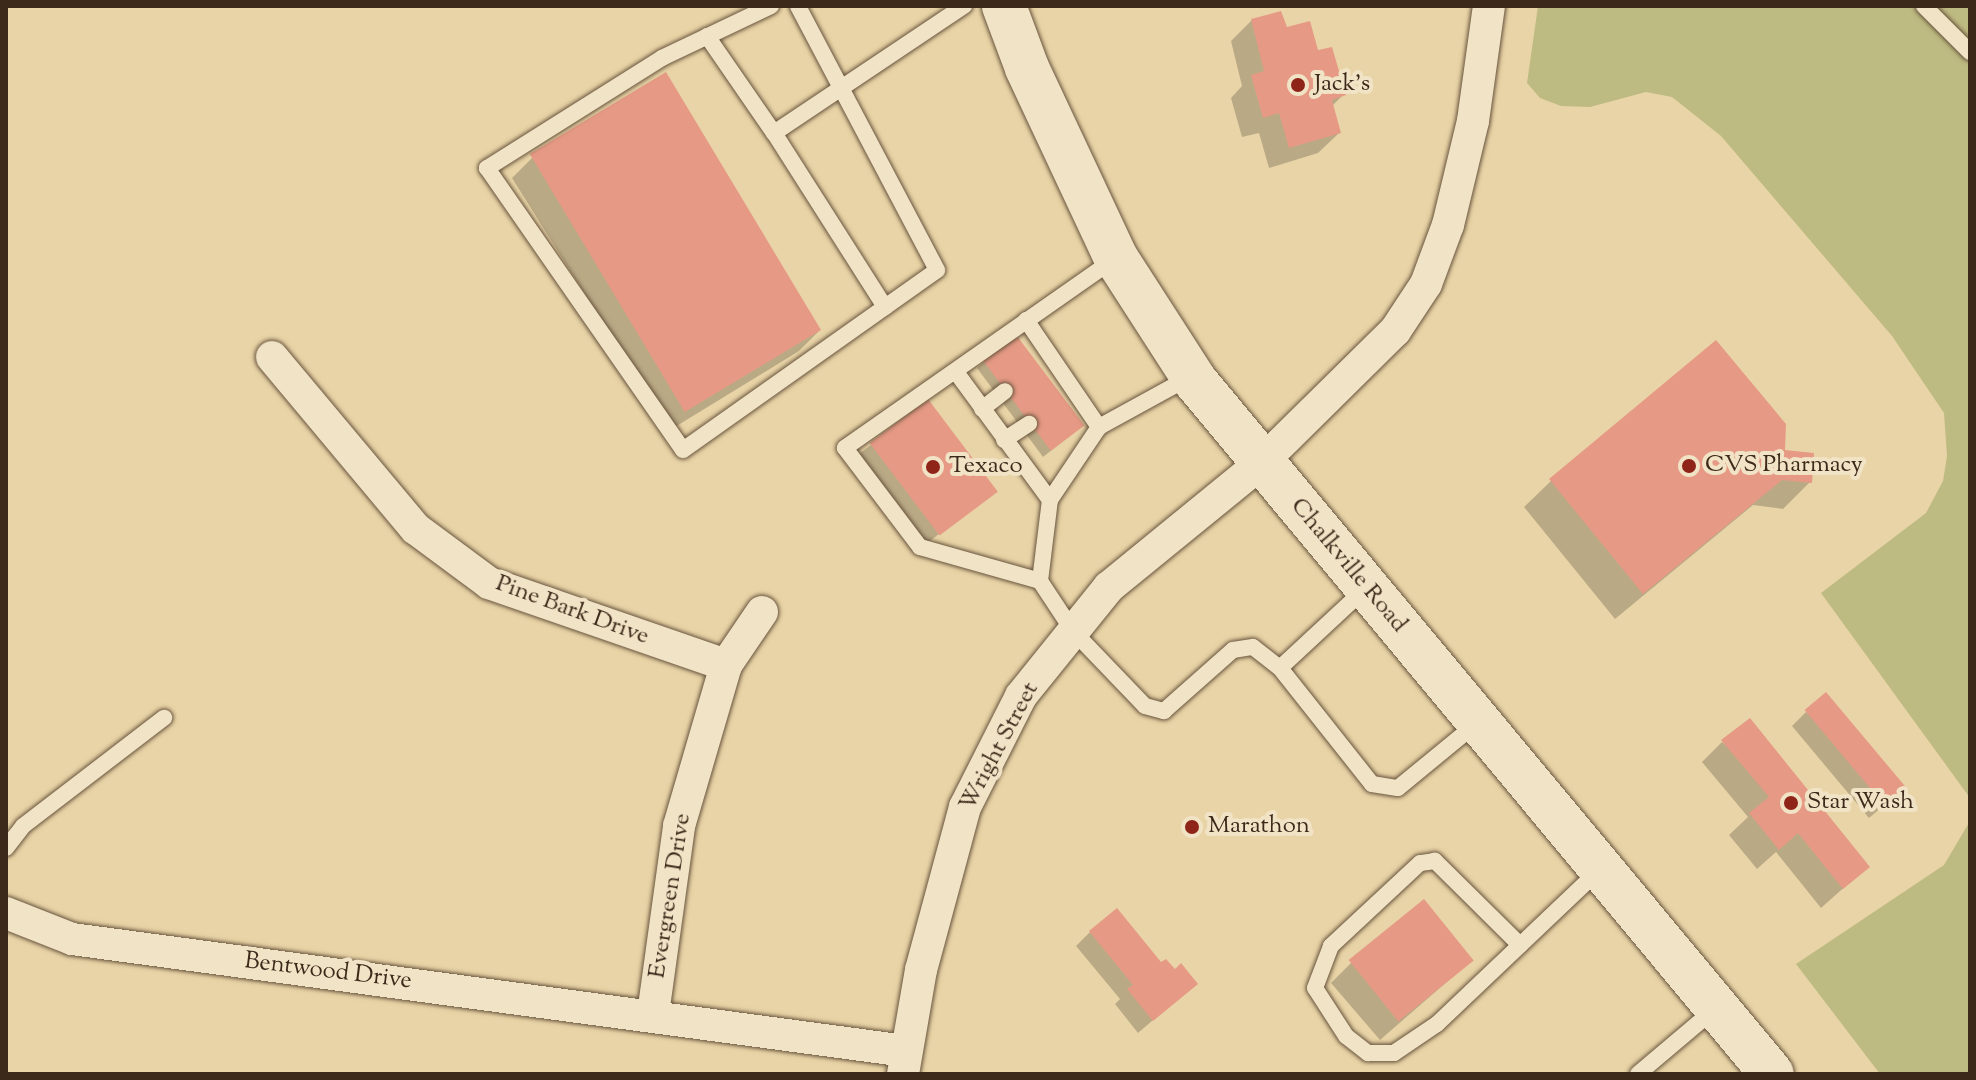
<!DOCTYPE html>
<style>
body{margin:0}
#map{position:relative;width:1976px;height:1080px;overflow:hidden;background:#e9d4a7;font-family:"Sorts Mill Goudy",serif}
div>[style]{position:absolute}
.green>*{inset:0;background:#bebb82}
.shadow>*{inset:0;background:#0003;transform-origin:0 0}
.building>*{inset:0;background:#e69a85;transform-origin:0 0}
.roads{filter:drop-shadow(0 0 2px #68543d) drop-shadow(0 0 2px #68543d)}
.service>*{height:16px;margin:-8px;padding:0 8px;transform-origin:8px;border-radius:8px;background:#f1e3c6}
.minor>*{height:32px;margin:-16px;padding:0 16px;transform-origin:16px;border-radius:16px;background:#f1e3c6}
.secondary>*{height:44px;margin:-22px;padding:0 22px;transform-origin:22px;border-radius:22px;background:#f1e3c6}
.dots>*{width:22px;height:22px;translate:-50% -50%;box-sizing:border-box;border:4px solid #f1e3c6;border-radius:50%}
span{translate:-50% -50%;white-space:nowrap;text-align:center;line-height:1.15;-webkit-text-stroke:8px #f1e3c6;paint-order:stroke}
.poi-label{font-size:24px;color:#3d291a}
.left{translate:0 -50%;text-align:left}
.street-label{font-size:24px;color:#3d291a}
.frame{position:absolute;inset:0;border:8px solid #3d291a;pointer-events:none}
</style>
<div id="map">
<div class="green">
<div style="clip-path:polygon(1538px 6px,1970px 6px,1970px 798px,1821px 593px,1926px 513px,1943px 481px,1947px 456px,1944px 413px,1892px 336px,1721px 136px,1672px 97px,1646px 92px,1590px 107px,1561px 106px,1540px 98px,1527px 83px)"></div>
<div style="clip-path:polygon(1970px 821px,1970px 1074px,1880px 1074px,1796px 964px,1944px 865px)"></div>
</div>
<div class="shadow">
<div style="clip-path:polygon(1252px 20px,1285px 29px,1317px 52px,1343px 95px,1332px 106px,1339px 133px,1318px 153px,1269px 168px,1259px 133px,1242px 137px,1231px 98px,1242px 86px,1231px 41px)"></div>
<div style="clip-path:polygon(532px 158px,820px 330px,799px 351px,670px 430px,512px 178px)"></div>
<div style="clip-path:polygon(984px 362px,1075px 432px,1043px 457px,977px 368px)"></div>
<div style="left:928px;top:402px;width:112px;height:100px;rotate:53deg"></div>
<div style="clip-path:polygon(1783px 452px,1810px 482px,1783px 509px,1753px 505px,1615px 619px,1524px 507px,1551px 481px)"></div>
<div style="clip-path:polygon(1806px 712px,1904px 788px,1869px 818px,1792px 726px)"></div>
<div style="clip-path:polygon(1722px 742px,1867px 867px,1821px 908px,1776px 852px,1757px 869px,1729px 835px,1748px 817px,1702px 762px)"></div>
<div style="clip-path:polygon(1090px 932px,1161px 965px,1195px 984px,1138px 1033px,1115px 1004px,1120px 999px,1076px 946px)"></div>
<div style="clip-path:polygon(1472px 960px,1380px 1040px,1331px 983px,1352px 962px)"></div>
</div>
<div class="building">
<div style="clip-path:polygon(1281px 11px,1287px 27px,1310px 21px,1318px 50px,1332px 47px,1346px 95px,1332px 100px,1341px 133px,1289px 148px,1279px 113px,1263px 118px,1251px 75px,1264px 71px,1251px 19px)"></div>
<div style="left:666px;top:72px;width:301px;height:159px;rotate:59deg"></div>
<div style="left:1017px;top:336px;width:112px;height:42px;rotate:53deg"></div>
<div style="clip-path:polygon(1716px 340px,1786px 424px,1785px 450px,1814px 453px,1812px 483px,1782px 480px,1643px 594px,1549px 479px)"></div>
<div style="left:928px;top:399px;width:116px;height:73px;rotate:53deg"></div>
<div style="left:1826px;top:692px;width:126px;height:28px;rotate:50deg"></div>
<div style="clip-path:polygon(1750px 718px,1870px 867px,1843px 889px,1798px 833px,1779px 850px,1749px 813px,1769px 797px,1721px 740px)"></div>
<div style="left:1424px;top:899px;width:79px;height:97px;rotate:51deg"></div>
<div style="clip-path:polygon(1117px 908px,1161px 962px,1166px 959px,1175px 969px,1181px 963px,1198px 984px,1153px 1021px,1127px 989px,1133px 985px,1089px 931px)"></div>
</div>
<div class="roads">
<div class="service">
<div style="left:771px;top:6px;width:121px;rotate:154.5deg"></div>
<div style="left:662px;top:58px;width:207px;rotate:147.8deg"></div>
<div style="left:487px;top:168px;width:343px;rotate:55.2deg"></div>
<div style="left:683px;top:450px;width:311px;rotate:-35.3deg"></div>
<div style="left:937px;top:270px;width:298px;rotate:-117.8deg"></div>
<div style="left:1924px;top:6px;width:65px;rotate:45deg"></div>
<div style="left:707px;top:36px;width:118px;rotate:55.4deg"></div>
<div style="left:1116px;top:258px;width:331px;rotate:145deg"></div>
<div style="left:845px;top:448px;width:124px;rotate:52.9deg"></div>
<div style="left:920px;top:547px;width:125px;rotate:15.8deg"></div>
<div style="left:1040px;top:581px;width:60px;rotate:56.6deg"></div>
<div style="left:1073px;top:631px;width:104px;rotate:46.2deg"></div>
<div style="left:1145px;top:706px;width:20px;rotate:15deg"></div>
<div style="left:1164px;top:711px;width:92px;rotate:-41.5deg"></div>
<div style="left:1233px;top:650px;width:20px;rotate:-9deg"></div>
<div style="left:1253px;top:647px;width:34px;rotate:38deg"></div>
<div style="left:885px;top:307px;width:206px;rotate:-122.5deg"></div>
<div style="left:774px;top:133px;width:229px;rotate:-33.8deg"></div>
<div style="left:1026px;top:320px;width:130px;rotate:55.7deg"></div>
<div style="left:1099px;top:427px;width:104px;rotate:-28.8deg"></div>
<div style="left:956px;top:372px;width:159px;rotate:53.7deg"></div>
<div style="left:982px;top:409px;width:29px;rotate:-38deg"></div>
<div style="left:1004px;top:440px;width:30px;rotate:-33deg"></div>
<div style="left:1040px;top:581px;width:82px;rotate:-83deg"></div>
<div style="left:1050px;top:500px;width:88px;rotate:-56.1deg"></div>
<div style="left:1366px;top:588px;width:117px;rotate:137.1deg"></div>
<div style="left:1280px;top:668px;width:148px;rotate:51.6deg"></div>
<div style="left:1372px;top:784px;width:26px;rotate:9deg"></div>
<div style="left:1398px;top:788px;width:101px;rotate:-39.4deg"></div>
<div style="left:6px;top:848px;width:28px;rotate:-52deg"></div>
<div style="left:23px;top:826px;width:178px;rotate:-37.5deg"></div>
<div style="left:1520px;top:945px;width:120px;rotate:-135.3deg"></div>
<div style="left:1435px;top:861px;width:15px;rotate:172deg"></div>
<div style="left:1420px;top:863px;width:122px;rotate:137deg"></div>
<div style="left:1331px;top:946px;width:45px;rotate:110.9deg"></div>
<div style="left:1315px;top:988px;width:57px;rotate:57.1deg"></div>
<div style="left:1346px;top:1036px;width:28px;rotate:38deg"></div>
<div style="left:1368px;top:1053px;width:26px"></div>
<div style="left:1394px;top:1053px;width:52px;rotate:-34deg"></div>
<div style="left:1437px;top:1024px;width:224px;rotate:-43.5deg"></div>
<div style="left:1638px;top:1074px;width:101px;rotate:-40.2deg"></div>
</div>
<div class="minor">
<div style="left:272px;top:357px;width:224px;rotate:50.1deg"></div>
<div style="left:416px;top:529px;width:91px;rotate:36.5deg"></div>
<div style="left:489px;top:583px;width:251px;rotate:19.1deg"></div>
<div style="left:6px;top:913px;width:71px;rotate:21.5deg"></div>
<div style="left:72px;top:939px;width:841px;rotate:7.65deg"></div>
<div style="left:653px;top:1014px;width:190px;rotate:-82.1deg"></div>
<div style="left:679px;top:826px;width:168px;rotate:-73.7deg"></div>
<div style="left:726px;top:665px;width:64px;rotate:-55.8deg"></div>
<div style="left:903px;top:1074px;width:106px;rotate:-80.2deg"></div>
<div style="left:921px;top:970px;width:169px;rotate:-74.9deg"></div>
<div style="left:965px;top:807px;width:124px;rotate:-63.2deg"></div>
<div style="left:1021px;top:696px;width:140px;rotate:-51.1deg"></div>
<div style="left:1109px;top:587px;width:198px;rotate:-39.2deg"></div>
<div style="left:1262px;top:462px;width:187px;rotate:-44.6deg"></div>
<div style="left:1395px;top:331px;width:56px;rotate:-56.6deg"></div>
<div style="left:1426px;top:284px;width:63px;rotate:-69.6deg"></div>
<div style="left:1448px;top:225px;width:107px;rotate:-76.5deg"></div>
<div style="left:1473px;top:121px;width:116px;rotate:-82.1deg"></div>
</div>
<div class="secondary">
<div style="left:1004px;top:6px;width:66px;rotate:69.6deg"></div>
<div style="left:1027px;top:68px;width:210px;rotate:64.9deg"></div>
<div style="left:1116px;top:258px;width:148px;rotate:57.2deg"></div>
<div style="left:1196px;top:382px;width:900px;rotate:50.23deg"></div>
</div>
</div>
<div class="dots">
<div style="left:1298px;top:85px;background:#8f2418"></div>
<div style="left:1689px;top:466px;background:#8f2418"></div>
<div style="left:933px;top:467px;background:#8f2418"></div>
<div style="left:1791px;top:803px;background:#8f2418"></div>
<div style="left:1192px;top:827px;background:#8f2418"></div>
</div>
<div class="poi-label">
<span class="left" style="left:1314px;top:85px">Jack's</span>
<span class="left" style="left:1705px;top:466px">CVS Pharmacy</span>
<span class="left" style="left:949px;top:467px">Texaco</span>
<span class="left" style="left:1807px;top:803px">Star Wash</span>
<span class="left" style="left:1208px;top:827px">Marathon</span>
</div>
<div class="street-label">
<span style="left:1348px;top:566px;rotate:50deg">Chalkville Road</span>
<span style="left:572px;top:611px;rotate:20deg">Pine Bark Drive</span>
<span style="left:1000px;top:747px;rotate:-62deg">Wright Street</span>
<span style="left:671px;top:896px;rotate:-81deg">Evergreen Drive</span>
<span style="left:328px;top:972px;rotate:7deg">Bentwood Drive</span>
</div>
<div class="frame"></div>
</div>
